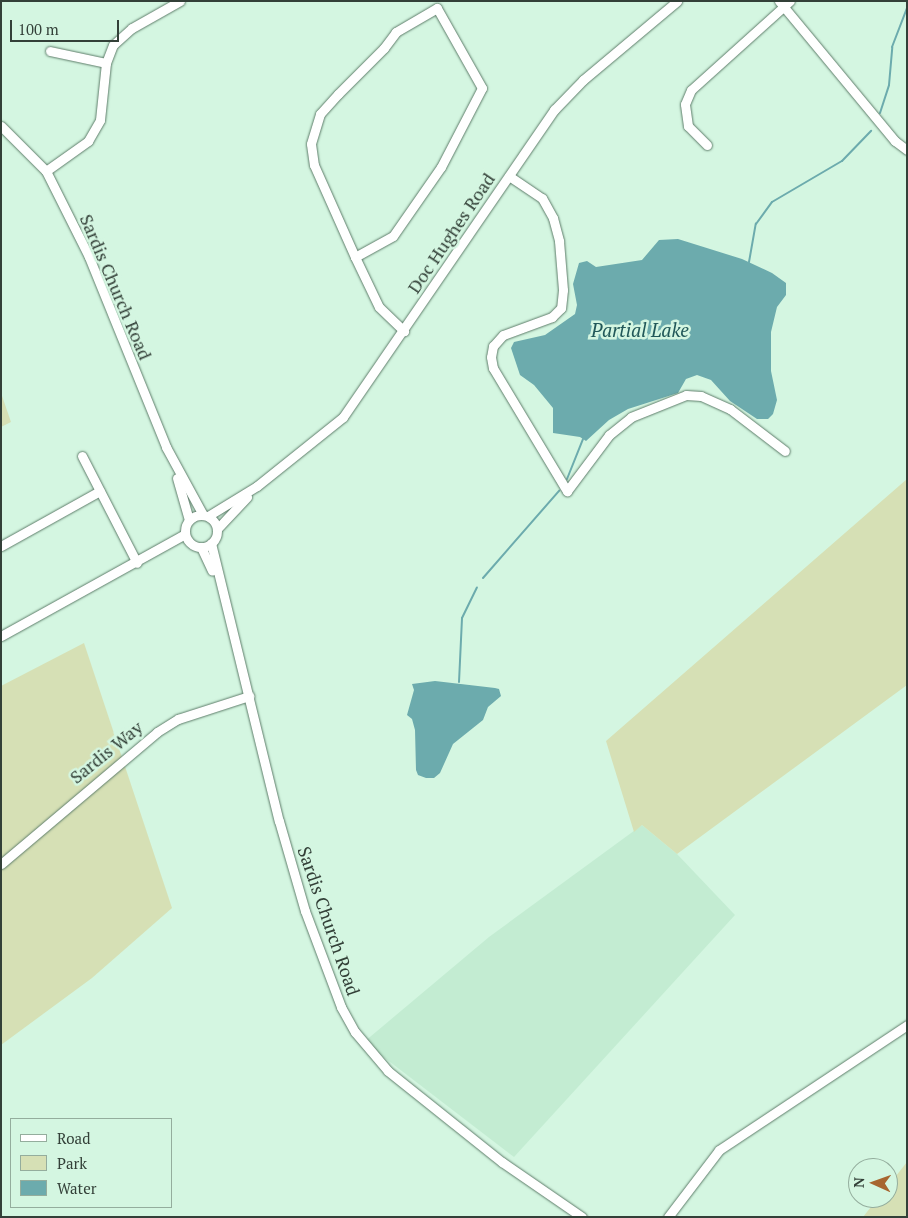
<!DOCTYPE html>
<style>
body{margin:0}
#map{position:relative;width:908px;height:1218px;overflow:hidden;background:#d4f6e1;font-family:"PT Serif",serif}
div>[style]{position:absolute}
.built>*{inset:0;background:#c3ecd2}
.green>*{inset:0;background:#d6e0b5}
.water>*{inset:0;background:#6cabad}
.stream>*{height:2px;margin:-1px;padding:0 1px;transform-origin:1px;border-radius:1px;background:#6cabad}
.roads{filter:drop-shadow(0 0 1px #5e7d6a) drop-shadow(0 0 1px #5e7d6a)}
.minor>*{height:9px;margin:-4.5px;padding:0 4.5px;transform-origin:4.5px;border-radius:4.5px;background:#fff}
.minor>.ring{margin:-4.5px;padding:0;box-sizing:content-box;background:none;border:9px solid #fff;border-radius:50%}
span{translate:-50% -50%;white-space:nowrap;text-align:center;line-height:1.15;-webkit-text-stroke:5px #d4f6e1;paint-order:stroke}
.street-label{font-size:18px;color:#334038}
.water-label{font-size:19px;color:#215859;font-style:italic}
.frame{position:absolute;inset:0;border:2px solid #334038;pointer-events:none}
.legend{position:absolute;left:10px;top:1118px;width:162px;height:90px;box-sizing:border-box;background:#d4f6e1;border:1px solid #94ad9d;margin:0;padding:6px 9px;list-style:none;font-size:15px;color:#334038}
.legend li{display:flex;align-items:center;gap:10px;height:25px}
.legend b{width:25px;border:1px solid #94ad9d}
.north{position:absolute;left:848px;top:1158px;width:50px;height:50px;box-sizing:border-box;background:#d4f6e1;border:1px solid #94ad9d;border-radius:50%;rotate:272deg;font-size:14px;font-weight:700;line-height:20px;text-align:center;color:#334038}
.north::after{content:'';display:block;margin:auto;width:18px;height:22px;background:#a76630;clip-path:polygon(50% 0,100% 100%,50% 72%,0 100%)}
.scale{position:absolute;left:10px;top:20px;width:109px;height:22px;box-sizing:border-box;border:2px solid #334038;border-top:0;padding-left:6px;font-size:15px;line-height:18px;white-space:nowrap;color:#334038;-webkit-text-stroke:4px #d4f6e1;paint-order:stroke}
</style>
<div id="map">
<div class="built">
<div style="clip-path:polygon(642px 825px,677px 854px,735px 915px,514px 1157px,364px 1042px,489px 937px)"></div>
</div>
<div class="green">
<div style="clip-path:polygon(1px 393px,11px 422px,1px 427px)"></div>
<div style="clip-path:polygon(907px 479px,907px 685px,677px 854px,642px 825px,634px 832px,606px 741px)"></div>
<div style="clip-path:polygon(84px 643px,172px 908px,92px 978px,1px 1045px,1px 686px)"></div>
<div style="clip-path:polygon(907px 1162px,907px 1217px,863px 1217px,878px 1198px,888px 1198px,888px 1186px)"></div>
</div>
<div class="water">
<div style="clip-path:polygon(678px 239px,742px 259px,772px 273px,786px 283px,786px 295px,777px 307px,771px 332px,771px 371px,777px 400px,773px 414px,768px 419px,757px 419px,730px 401px,711px 380px,697px 375px,686px 379px,678px 393px,628px 409px,609px 420px,586px 441px,580px 437px,553px 433px,553px 408px,534px 385px,520px 375px,511px 348px,514px 342px,545px 335px,575px 314px,577px 305px,573px 284px,579px 263px,587px 261px,596px 267px,642px 260px,659px 240px)"></div>
<div style="clip-path:polygon(435px 681px,495px 688px,499px 689px,501px 696px,488px 707px,483px 720px,453px 744px,440px 773px,434px 778px,426px 778px,418px 775px,416px 770px,415px 730px,412px 719px,407px 715px,414px 690px,412px 684px)"></div>
</div>
<div class="stream">
<div style="left:880px;top:113px;width:29px;rotate:-72deg"></div>
<div style="left:889px;top:85px;width:38px;rotate:-85deg"></div>
<div style="left:892px;top:47px;width:42px;rotate:-69deg"></div>
<div style="left:749px;top:262px;width:39px;rotate:-80deg"></div>
<div style="left:756px;top:224px;width:27px;rotate:-54deg"></div>
<div style="left:772px;top:202px;width:81px;rotate:-30.4deg"></div>
<div style="left:842px;top:161px;width:42px;rotate:-46deg"></div>
<div style="left:567px;top:479px;width:43px;rotate:-68.2deg"></div>
<div style="left:483px;top:578px;width:116px;rotate:-48.9deg"></div>
<div style="left:459px;top:682px;width:64px;rotate:-87.3deg"></div>
<div style="left:462px;top:618px;width:34px;rotate:-64deg"></div>
</div>
<div class="roads">
<div class="minor">
<div style="left:779px;top:1px;width:182px;rotate:50.4deg"></div>
<div style="left:895px;top:141px;width:15px;rotate:37deg"></div>
<div style="left:50px;top:51px;width:57px;rotate:12.1deg"></div>
<div style="left:1px;top:126px;width:64px;rotate:45deg"></div>
<div style="left:46px;top:171px;width:96px;rotate:63.4deg"></div>
<div style="left:89px;top:257px;width:205px;rotate:67.9deg"></div>
<div style="left:166px;top:447px;width:77px;rotate:61.4deg"></div>
<div style="left:707px;top:145px;width:27px;rotate:-135deg"></div>
<div style="left:688px;top:126px;width:22px;rotate:-98deg"></div>
<div style="left:685px;top:104px;width:15px;rotate:-67deg"></div>
<div style="left:691px;top:90px;width:133px;rotate:-42deg"></div>
<div style="left:46px;top:171px;width:52px;rotate:-35.5deg"></div>
<div style="left:88px;top:141px;width:24px;rotate:-60deg"></div>
<div style="left:100px;top:120px;width:57px;rotate:-84deg"></div>
<div style="left:106px;top:63px;width:19px;rotate:-69deg"></div>
<div style="left:113px;top:45px;width:25px;rotate:-42deg"></div>
<div style="left:132px;top:28px;width:55px;rotate:-29.4deg"></div>
<div style="left:509px;top:176px;width:40px;rotate:34deg"></div>
<div style="left:542px;top:198px;width:23px;rotate:61deg"></div>
<div style="left:553px;top:218px;width:24px;rotate:75deg"></div>
<div style="left:559px;top:241px;width:49px;rotate:85.3deg"></div>
<div style="left:563px;top:290px;width:18px;rotate:96deg"></div>
<div style="left:561px;top:308px;width:13px;rotate:135deg"></div>
<div style="left:552px;top:317px;width:52px;rotate:159.8deg"></div>
<div style="left:503px;top:335px;width:15px;rotate:132deg"></div>
<div style="left:493px;top:346px;width:11px;rotate:100deg"></div>
<div style="left:491px;top:357px;width:11px;rotate:80deg"></div>
<div style="left:493px;top:368px;width:144px;rotate:59deg"></div>
<div style="left:567px;top:491px;width:70px;rotate:-53.1deg"></div>
<div style="left:609px;top:435px;width:28px;rotate:-39deg"></div>
<div style="left:631px;top:417px;width:59px;rotate:-21.8deg"></div>
<div style="left:686px;top:395px;width:15px;rotate:4deg"></div>
<div style="left:701px;top:396px;width:32px;rotate:24deg"></div>
<div style="left:730px;top:409px;width:69px;rotate:37.4deg"></div>
<div style="left:355px;top:257px;width:43px;rotate:-28.9deg"></div>
<div style="left:393px;top:236px;width:84px;rotate:-55.2deg"></div>
<div style="left:441px;top:167px;width:89px;rotate:-62.6deg"></div>
<div style="left:482px;top:88px;width:92px;rotate:-119.4deg"></div>
<div style="left:437px;top:8px;width:48px;rotate:149.7deg"></div>
<div style="left:396px;top:32px;width:20px;rotate:127deg"></div>
<div style="left:384px;top:48px;width:65px;rotate:135deg"></div>
<div style="left:338px;top:94px;width:27px;rotate:132deg"></div>
<div style="left:320px;top:114px;width:31px;rotate:107deg"></div>
<div style="left:311px;top:144px;width:21px;rotate:82deg"></div>
<div style="left:314px;top:165px;width:101px;rotate:66deg"></div>
<div style="left:355px;top:257px;width:55px;rotate:64.4deg"></div>
<div style="left:379px;top:307px;width:35px;rotate:44deg"></div>
<div style="left:82px;top:456px;width:120px;rotate:62.8deg"></div>
<div style="left:177px;top:478px;width:44px;rotate:74.1deg"></div>
<div class="ring" style="left:185px;top:515px;width:23px;height:23px"></div>
<div style="left:208px;top:516px;width:57px;rotate:-31.5deg"></div>
<div style="left:257px;top:486px;width:110px;rotate:-38.7deg"></div>
<div style="left:343px;top:417px;width:373px;rotate:-55.5deg"></div>
<div style="left:554px;top:110px;width:42px;rotate:-46deg"></div>
<div style="left:583px;top:80px;width:123px;rotate:-40deg"></div>
<div style="left:217px;top:529px;width:44px;rotate:-46.8deg"></div>
<div style="left:211px;top:543px;width:286px;rotate:76.3deg"></div>
<div style="left:279px;top:821px;width:94px;rotate:73.9deg"></div>
<div style="left:305px;top:911px;width:103px;rotate:69.4deg"></div>
<div style="left:341px;top:1007px;width:29px;rotate:61deg"></div>
<div style="left:355px;top:1032px;width:51px;rotate:49.8deg"></div>
<div style="left:388px;top:1071px;width:146px;rotate:38.6deg"></div>
<div style="left:502px;top:1162px;width:97px;rotate:34.5deg"></div>
<div style="left:1px;top:546px;width:113px;rotate:-29.1deg"></div>
<div style="left:201px;top:547px;width:26px;rotate:65deg"></div>
<div style="left:1px;top:636px;width:210px;rotate:-29deg"></div>
<div style="left:1px;top:864px;width:204px;rotate:-40.2deg"></div>
<div style="left:157px;top:732px;width:25px;rotate:-32deg"></div>
<div style="left:178px;top:719px;width:75px;rotate:-17.9deg"></div>
<div style="left:668px;top:1217px;width:84px;rotate:-52.7deg"></div>
<div style="left:719px;top:1150px;width:226px;rotate:-33.6deg"></div>
</div>
</div>
<div class="street-label">
<span style="left:451px;top:233px;rotate:-56deg">Doc Hughes Road</span>
<span style="left:116px;top:287px;rotate:67deg">Sardis Church Road</span>
<span style="left:106px;top:752px;rotate:-39deg">Sardis Way</span>
<span style="left:329px;top:921px;rotate:71deg">Sardis Church Road</span>
</div>
<div class="water-label">
<span style="left:640px;top:330px">Partial Lake</span>
</div>
<div class="frame"></div>
<ul class="legend">
<li><b style="height:6px;background:#fff"></b>Road</li>
<li><b style="height:14px;background:#d6e0b5"></b>Park</li>
<li><b style="height:14px;background:#6cabad"></b>Water</li>
</ul>
<div class="north">N</div>
<div class="scale">100 m</div>
</div>
